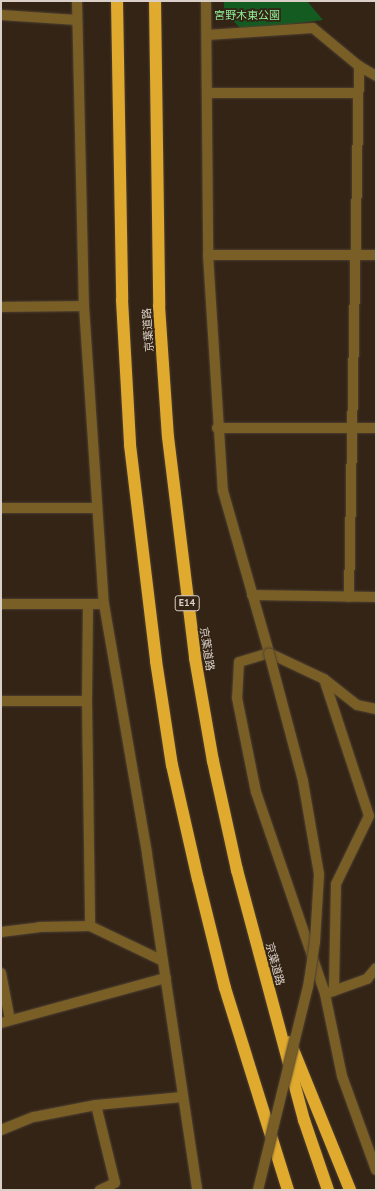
<!DOCTYPE html>
<meta charset="utf-8">
<style>
body{margin:0}
#map{position:relative;width:377px;height:1191px;overflow:hidden;background:#332416;font-family:"PT Sans","Noto Sans JP",sans-serif}
div>[style]{position:absolute}
.green>*{inset:0;background:#145b21}
.roads{filter:drop-shadow(0 0 1px #4e4032) drop-shadow(0 0 1px #4e4032)}
.service>*{height:10px;margin:-5px;padding:0 5px;transform-origin:5px;border-radius:5px;background:#795e26}
.minor>*{height:10px;margin:-5px;padding:0 5px;transform-origin:5px;border-radius:5px;background:#795e26}
.tertiary>*{height:10px;margin:-5px;padding:0 5px;transform-origin:5px;border-radius:5px;background:#795e26}
.motorway>*{height:12px;margin:-6px;padding:0 6px;transform-origin:6px;border-radius:6px;background:#e0aa2e}
.bridges{filter:drop-shadow(0 0 1px #4e4032) drop-shadow(0 0 1px #4e4032)}
.tertiary-bridge>*{height:10px;margin:-5px;padding:0 5px;transform-origin:5px;border-radius:5px;background:#795e26}
span{translate:-50% -50%;white-space:nowrap;text-align:center;line-height:1.15;-webkit-text-stroke:3.5px #332416;paint-order:stroke}
.shield-label span{padding:1px 3px;background:#332416;border:1px solid;border-radius:3px;-webkit-text-stroke-width:0}
.shield-label{font-size:10px;color:#dad0c7;font-weight:700}
.park-label{font-size:11px;color:#8fee97}
.street-label{font-size:11px;color:#dad0c7}
.frame{position:absolute;inset:0;border:2px solid #dad0c7;pointer-events:none}
</style>
<div id="map">
<div class="green">
<div style="clip-path:polygon(224px 1px,307px 1px,323px 20px,242px 30px,224px 11px)"></div>
</div>
<div class="roads">
<div class="service">
<div style="left:207px;top:93px;width:151px"></div>
<div style="left:324px;top:679px;width:144px;rotate:71.8deg"></div>
<div style="left:369px;top:816px;width:76px;rotate:115.9deg"></div>
<div style="left:336px;top:884px;width:107px;rotate:91.1deg"></div>
<div style="left:96px;top:1105px;width:80px;rotate:76.3deg"></div>
<div style="left:115px;top:1183px;width:17px;rotate:155deg"></div>
</div>
<div class="minor">
<div style="left:1px;top:15px;width:76px;rotate:3.8deg"></div>
<div style="left:207px;top:35px;width:106px;rotate:-3.8deg"></div>
<div style="left:313px;top:28px;width:60px;rotate:39.6deg"></div>
<div style="left:359px;top:66px;width:20px;rotate:30deg"></div>
<div style="left:208px;top:255px;width:168px"></div>
<div style="left:1px;top:307px;width:83px;rotate:-0.7deg"></div>
<div style="left:217px;top:428px;width:159px"></div>
<div style="left:1px;top:508px;width:95px"></div>
<div style="left:252px;top:595px;width:124px;rotate:0.9deg"></div>
<div style="left:349px;top:597px;width:531px;rotate:-88.92deg"></div>
<div style="left:1px;top:604px;width:103px"></div>
<div style="left:88px;top:604px;width:97px;rotate:90.6deg"></div>
<div style="left:87px;top:701px;width:225px;rotate:89.2deg"></div>
<div style="left:1px;top:701px;width:86px"></div>
<div style="left:376px;top:709px;width:19px;rotate:-168deg"></div>
<div style="left:357px;top:705px;width:42px;rotate:-141.8deg"></div>
<div style="left:324px;top:679px;width:61px;rotate:-154.7deg"></div>
<div style="left:269px;top:653px;width:31px;rotate:163deg"></div>
<div style="left:239px;top:662px;width:36px;rotate:93deg"></div>
<div style="left:237px;top:698px;width:96px;rotate:78.6deg"></div>
<div style="left:256px;top:792px;width:213px;rotate:71.1deg"></div>
<div style="left:325px;top:994px;width:84px;rotate:78.3deg"></div>
<div style="left:342px;top:1076px;width:100px;rotate:70.1deg"></div>
<div style="left:1px;top:932px;width:38px;rotate:-7deg"></div>
<div style="left:39px;top:927px;width:51px;rotate:-1.1deg"></div>
<div style="left:90px;top:926px;width:81px;rotate:25.6deg"></div>
<div style="left:1px;top:973px;width:48px;rotate:79.2deg"></div>
<div style="left:325px;top:994px;width:45px;rotate:-19.7deg"></div>
<div style="left:367px;top:979px;width:14px;rotate:-51deg"></div>
<div style="left:1px;top:1023px;width:171px;rotate:-15.3deg"></div>
<div style="left:1px;top:1130px;width:35px;rotate:-22deg"></div>
<div style="left:34px;top:1117px;width:63px;rotate:-11deg"></div>
<div style="left:96px;top:1105px;width:87px;rotate:-5.3deg"></div>
</div>
<div class="tertiary">
<div style="left:77px;top:1px;width:305px;rotate:88.7deg"></div>
<div style="left:84px;top:306px;width:299px;rotate:86.2deg"></div>
<div style="left:104px;top:604px;width:254px;rotate:80.2deg"></div>
<div style="left:147px;top:854px;width:340px;rotate:81.5deg"></div>
<div style="left:206px;top:1px;width:254px;rotate:89.5deg"></div>
<div style="left:208px;top:255px;width:236px;rotate:86.4deg"></div>
<div style="left:223px;top:491px;width:168px;rotate:74.1deg"></div>
</div>
<div class="motorway">
<div style="left:117px;top:1px;width:299px;rotate:89deg"></div>
<div style="left:122px;top:300px;width:145px;rotate:86.8deg"></div>
<div style="left:130px;top:445px;width:218px;rotate:83.1deg"></div>
<div style="left:156px;top:661px;width:105px;rotate:81.3deg"></div>
<div style="left:172px;top:765px;width:117px;rotate:77.2deg"></div>
<div style="left:198px;top:879px;width:112px;rotate:76.1deg"></div>
<div style="left:225px;top:988px;width:212px;rotate:72.7deg"></div>
<div style="left:155px;top:1px;width:305px;rotate:89.2deg"></div>
<div style="left:159px;top:306px;width:131px;rotate:86.1deg"></div>
<div style="left:168px;top:437px;width:223px;rotate:83deg"></div>
<div style="left:195px;top:658px;width:105px;rotate:80.1deg"></div>
<div style="left:213px;top:761px;width:112px;rotate:77.6deg"></div>
<div style="left:237px;top:870px;width:259px;rotate:75deg"></div>
<div style="left:304px;top:1120px;width:74px;rotate:71.1deg"></div>
<div style="left:290px;top:1042px;width:160px;rotate:67.9deg"></div>
</div>
</div>
<div class="bridges">
<div class="tertiary-bridge">
<div style="left:258px;top:1190px;width:209px;rotate:-76.2deg"></div>
<div style="left:308px;top:987px;width:46px;rotate:-81.2deg"></div>
<div style="left:315px;top:942px;width:68px;rotate:-86.6deg"></div>
<div style="left:319px;top:874px;width:94px;rotate:-99.8deg"></div>
<div style="left:303px;top:781px;width:132px;rotate:-104.9deg"></div>
</div>
</div>
<div class="shield-label">
<span style="left:187px;top:603px">E14</span>
</div>
<div class="park-label">
<span style="left:247px;top:15px">宮野木東公園</span>
</div>
<div class="street-label">
<span style="left:148px;top:330px;rotate:-94deg">京葉道路</span>
<span style="left:207px;top:649px;rotate:81deg">京葉道路</span>
<span style="left:275px;top:964px;rotate:75deg">京葉道路</span>
</div>
<div class="frame"></div>
</div>
